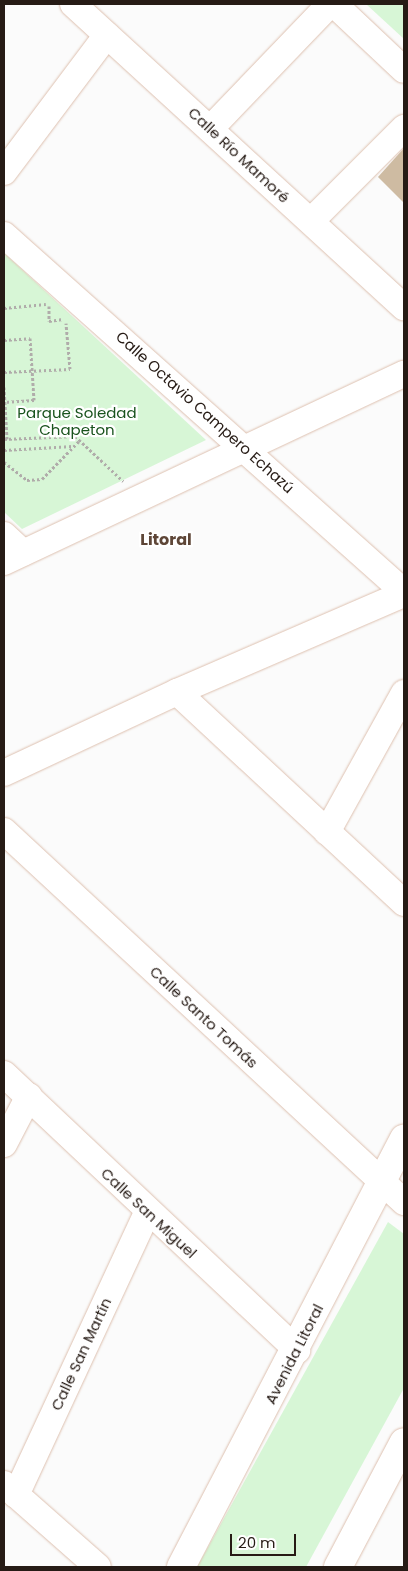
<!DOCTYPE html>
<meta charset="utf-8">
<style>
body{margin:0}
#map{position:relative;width:408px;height:1571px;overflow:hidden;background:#fbfbfb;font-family:Poppins,sans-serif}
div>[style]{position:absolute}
.green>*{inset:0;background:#d7f6d6}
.building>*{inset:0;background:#cebba2}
.path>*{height:3px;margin-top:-1.5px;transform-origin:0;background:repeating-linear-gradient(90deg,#b0acaa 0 2.5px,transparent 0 5px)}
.roads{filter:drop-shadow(0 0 1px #ddc0af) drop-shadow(0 0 1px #ddc0af)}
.minor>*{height:26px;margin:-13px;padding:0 13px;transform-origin:13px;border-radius:13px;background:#fff}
.primary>*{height:28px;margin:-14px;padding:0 14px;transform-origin:14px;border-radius:14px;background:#fff}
span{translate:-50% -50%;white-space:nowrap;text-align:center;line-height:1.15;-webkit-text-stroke:4.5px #fff;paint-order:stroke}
.street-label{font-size:15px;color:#261b15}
.park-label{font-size:15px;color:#19531d}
.neighbourhood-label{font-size:16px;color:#5e4637;font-weight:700}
.frame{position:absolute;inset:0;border:5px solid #261b15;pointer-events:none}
.scale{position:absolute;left:230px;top:1534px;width:66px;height:22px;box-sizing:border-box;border:2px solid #261b15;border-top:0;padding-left:6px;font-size:15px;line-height:18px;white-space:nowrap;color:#261b15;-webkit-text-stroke:4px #fff;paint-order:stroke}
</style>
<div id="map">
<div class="green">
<div style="clip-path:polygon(366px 4px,404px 4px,404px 39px)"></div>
<div style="clip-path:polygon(4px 253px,206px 440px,22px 529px,4px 512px)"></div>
<div style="clip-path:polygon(388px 1222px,404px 1234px,404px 1388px,306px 1567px,197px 1567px)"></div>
</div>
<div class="building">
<div style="clip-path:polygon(404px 148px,404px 203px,378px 177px)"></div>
</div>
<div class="path">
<div style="left:49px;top:306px;width:15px;rotate:90deg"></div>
<div style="left:49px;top:321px;width:14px;rotate:-8deg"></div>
<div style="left:4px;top:308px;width:42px;rotate:-5.4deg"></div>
<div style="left:4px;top:340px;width:26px;rotate:-4deg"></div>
<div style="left:30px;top:338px;width:62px;rotate:86.3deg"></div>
<div style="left:34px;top:400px;width:30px;rotate:176deg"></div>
<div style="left:4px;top:372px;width:66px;rotate:-2.6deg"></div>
<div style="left:70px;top:369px;width:46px;rotate:-95deg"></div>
<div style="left:4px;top:387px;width:52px;rotate:86.7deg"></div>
<div style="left:4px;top:439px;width:71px;rotate:-2.4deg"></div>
<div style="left:75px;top:436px;width:66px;rotate:43.2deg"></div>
<div style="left:4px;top:450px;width:69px;rotate:-3.3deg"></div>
<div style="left:4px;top:462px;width:29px;rotate:38deg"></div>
<div style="left:27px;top:480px;width:15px;rotate:-4deg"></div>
<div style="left:42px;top:479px;width:54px;rotate:-45.7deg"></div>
</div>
<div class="roads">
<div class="minor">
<div style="left:73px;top:4px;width:449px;rotate:42.5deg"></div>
<div style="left:334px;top:4px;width:96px;rotate:43.3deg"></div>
<div style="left:210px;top:129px;width:173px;rotate:-46.2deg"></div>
<div style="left:4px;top:172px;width:171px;rotate:-53.1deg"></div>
<div style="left:311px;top:221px;width:132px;rotate:-45deg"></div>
<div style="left:4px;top:235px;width:536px;rotate:41.75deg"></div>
<div style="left:4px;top:535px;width:26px;rotate:43deg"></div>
<div style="left:4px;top:562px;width:442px;rotate:-25.2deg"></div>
<div style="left:177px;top:692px;width:310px;rotate:42.9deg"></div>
<div style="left:4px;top:773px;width:191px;rotate:-25.1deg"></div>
<div style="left:177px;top:692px;width:247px;rotate:-23.4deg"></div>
<div style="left:4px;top:831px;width:546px;rotate:42.85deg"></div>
<div style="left:327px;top:832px;width:159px;rotate:-61deg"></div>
<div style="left:4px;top:1074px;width:403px;rotate:43.3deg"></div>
<div style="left:4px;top:1144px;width:54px;rotate:-62.5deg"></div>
<div style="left:4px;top:1484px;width:125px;rotate:41.4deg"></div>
<div style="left:16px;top:1495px;width:311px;rotate:-65.1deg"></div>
</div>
<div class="primary">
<div style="left:181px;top:1567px;width:483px;rotate:-62.5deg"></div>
<div style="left:338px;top:1567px;width:141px;rotate:-62.2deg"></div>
</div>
</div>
<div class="street-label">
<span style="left:239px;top:155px;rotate:43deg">Calle Río Mamoré</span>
<span style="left:205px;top:412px;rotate:42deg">Calle Octavio Campero Echazú</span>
<span style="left:204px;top:1017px;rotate:43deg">Calle Santo Tomás</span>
<span style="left:149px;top:1213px;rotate:43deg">Calle San Miguel</span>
<span style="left:81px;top:1354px;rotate:-65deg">Calle San Martín</span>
<span style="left:294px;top:1354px;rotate:-63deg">Avenida Litoral</span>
</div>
<div class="park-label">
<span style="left:77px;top:421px">Parque Soledad<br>Chapeton</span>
</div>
<div class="neighbourhood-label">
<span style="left:166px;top:540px">Litoral</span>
</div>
<div class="frame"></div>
<div class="scale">20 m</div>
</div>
